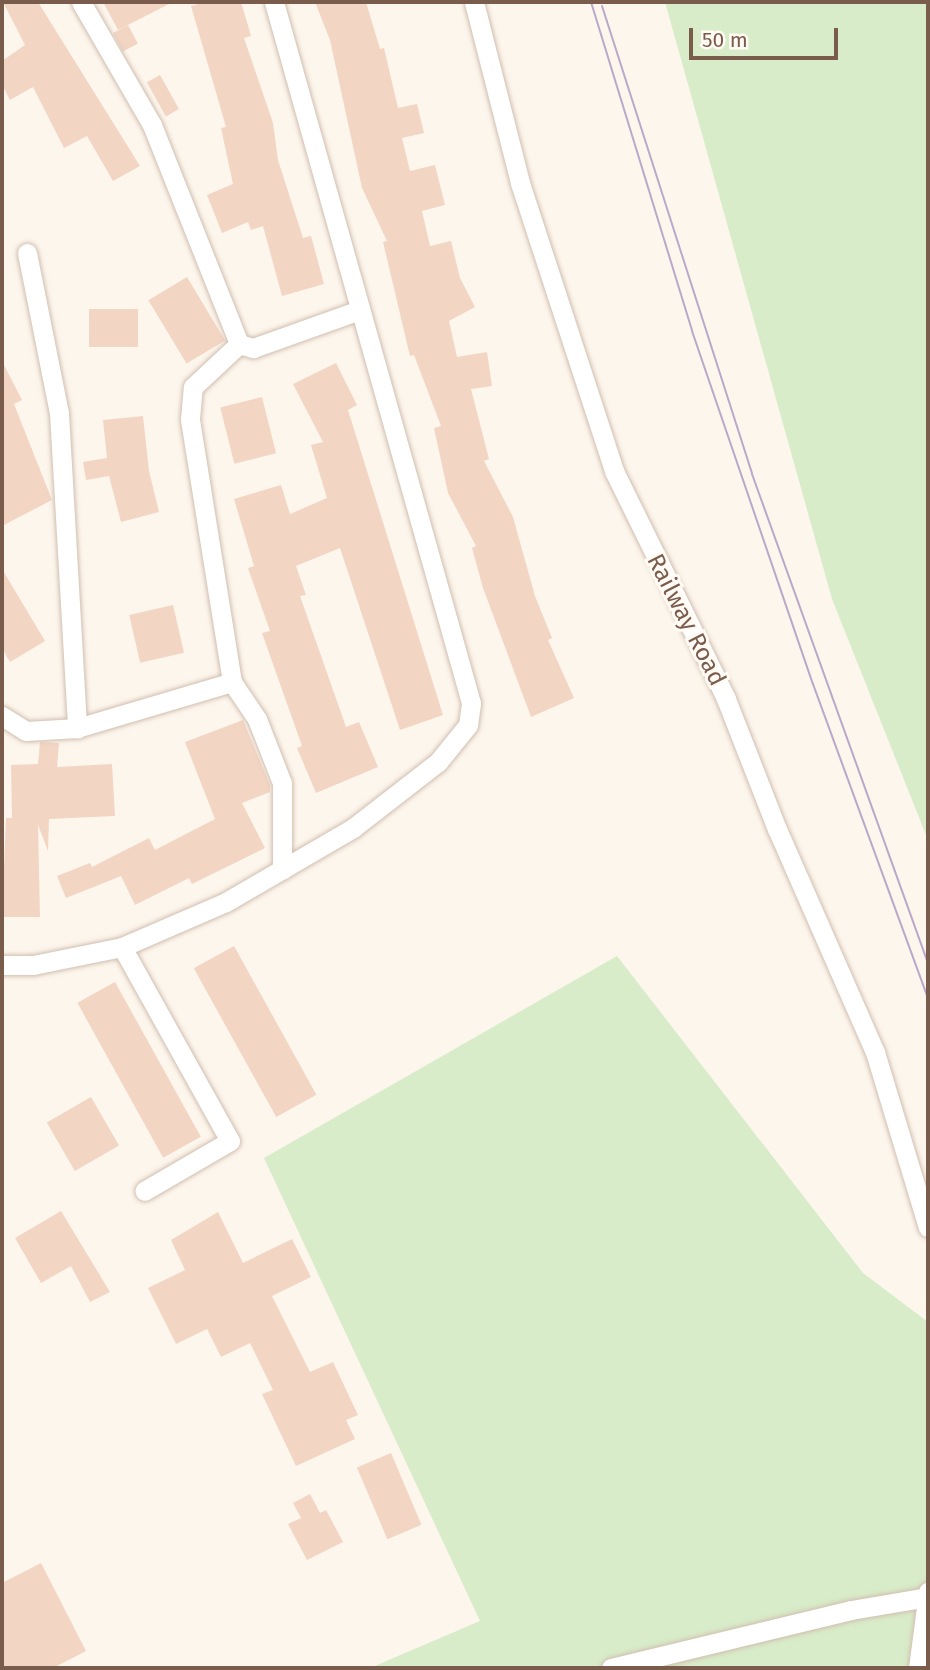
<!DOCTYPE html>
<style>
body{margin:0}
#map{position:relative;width:930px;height:1670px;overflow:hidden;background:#fdf6ec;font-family:"Fira Sans",sans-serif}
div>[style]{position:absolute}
.green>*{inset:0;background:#d8ecc9}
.building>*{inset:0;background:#f3d5c3;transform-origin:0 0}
.roads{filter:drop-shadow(0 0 2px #d1beb0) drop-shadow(0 0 2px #d1beb0)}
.minor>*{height:19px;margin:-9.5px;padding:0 9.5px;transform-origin:9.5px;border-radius:9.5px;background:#fff}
.tram>*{height:2px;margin:-1px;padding:0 1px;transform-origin:1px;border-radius:1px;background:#b9a8c9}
span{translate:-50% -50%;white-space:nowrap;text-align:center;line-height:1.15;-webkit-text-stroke:6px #fffaf3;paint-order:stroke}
.street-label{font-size:24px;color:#7a5c4d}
.frame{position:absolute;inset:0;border:4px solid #7a5c4d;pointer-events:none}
.scale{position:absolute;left:689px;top:28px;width:149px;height:32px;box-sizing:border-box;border:4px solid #7a5c4d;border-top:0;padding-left:9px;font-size:21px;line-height:24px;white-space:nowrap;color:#7a5c4d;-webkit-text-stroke:5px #fffaf3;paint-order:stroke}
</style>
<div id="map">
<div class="green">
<div style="clip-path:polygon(665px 2px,928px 2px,928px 840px,832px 599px)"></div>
<div style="clip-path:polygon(617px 956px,863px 1273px,928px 1322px,928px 1651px,910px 1668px,370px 1668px,480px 1621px,264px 1158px)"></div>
</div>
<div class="building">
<div style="clip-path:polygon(3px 2px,38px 2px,140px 166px,113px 181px,87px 136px,64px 148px,33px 87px,10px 100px,2px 85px,2px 61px,25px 45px)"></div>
<div style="clip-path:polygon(103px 2px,173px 2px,118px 30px)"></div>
<div style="clip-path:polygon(205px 2px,241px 2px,251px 36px,244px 38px,273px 123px,278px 160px,303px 238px,311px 236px,324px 284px,282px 296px,263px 226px,251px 230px,248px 222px,222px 233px,207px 195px,233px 184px,221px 128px,226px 127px,191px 6px)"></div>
<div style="clip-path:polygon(315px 2px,366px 2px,380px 49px,384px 48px,398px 108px,417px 104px,424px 133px,402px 138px,410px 171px,435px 165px,445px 205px,422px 211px,430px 246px,451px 241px,460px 278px,475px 307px,449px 321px,457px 357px,487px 352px,492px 386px,471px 389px,489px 459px,484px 461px,513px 517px,535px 596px,552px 638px,548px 640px,574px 698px,531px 717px,483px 588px,472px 548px,476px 546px,448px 493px,434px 428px,441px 426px,414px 355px,410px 356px,383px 242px,387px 241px,362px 188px,330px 40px)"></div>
<div style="left:128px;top:25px;width:21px;height:17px;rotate:62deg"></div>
<div style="left:160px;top:75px;width:39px;height:15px;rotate:61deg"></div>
<div style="left:187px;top:277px;width:74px;height:45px;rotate:59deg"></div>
<div style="left:89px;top:309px;width:49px;height:38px"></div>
<div style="clip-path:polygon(2px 361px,22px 400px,14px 404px,52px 500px,2px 526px)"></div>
<div style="clip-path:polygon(336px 363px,357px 405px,348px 410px,443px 715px,400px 730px,340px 548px,296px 566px,306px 595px,300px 596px,346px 727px,359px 722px,378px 767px,316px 793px,297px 748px,302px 746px,262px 633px,270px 631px,248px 568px,254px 566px,234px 499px,281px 485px,290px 514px,327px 498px,311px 445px,323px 442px,293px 384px)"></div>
<div style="left:262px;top:397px;width:58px;height:43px;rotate:76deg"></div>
<div style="clip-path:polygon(143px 416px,149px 471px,159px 512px,121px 522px,109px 476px,86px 480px,83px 462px,107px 458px,103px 420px)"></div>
<div style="clip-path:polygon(2px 569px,45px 641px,10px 662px,2px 648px)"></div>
<div style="left:173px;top:605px;width:49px;height:45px;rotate:77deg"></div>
<div style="clip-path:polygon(243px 720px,270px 785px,270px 792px,242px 803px,265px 848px,192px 884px,189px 878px,135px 905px,121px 876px,66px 898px,57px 876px,90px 863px,92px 867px,149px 838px,155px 850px,215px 819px,185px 742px)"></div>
<div style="clip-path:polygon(40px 742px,59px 743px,57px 767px,112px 764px,115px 816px,49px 819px,48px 851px,38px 825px,40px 917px,2px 917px,6px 818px,12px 818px,11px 765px,38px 764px)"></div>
<div style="left:234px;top:946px;width:170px;height:46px;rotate:61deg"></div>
<div style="left:115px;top:982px;width:177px;height:43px;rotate:61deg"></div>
<div style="left:91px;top:1097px;width:56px;height:51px;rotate:60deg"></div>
<div style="clip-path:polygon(61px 1211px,110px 1292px,90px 1302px,71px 1266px,41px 1283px,15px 1238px)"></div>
<div style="clip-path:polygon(218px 1212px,243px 1263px,292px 1239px,311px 1277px,272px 1296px,310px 1372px,333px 1362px,358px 1415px,346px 1420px,355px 1439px,296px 1466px,262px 1394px,273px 1390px,250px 1343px,221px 1357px,207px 1329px,176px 1344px,148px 1288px,185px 1270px,171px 1240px)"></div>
<div style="left:391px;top:1453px;width:78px;height:37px;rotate:67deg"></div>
<div style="clip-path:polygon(310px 1494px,320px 1513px,326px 1510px,343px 1542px,307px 1560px,288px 1524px,301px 1518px,293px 1503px)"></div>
<div style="clip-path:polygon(41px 1563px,86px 1651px,53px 1668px,2px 1668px,2px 1583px)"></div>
</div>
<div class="roads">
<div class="minor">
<div style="left:81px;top:2px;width:142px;rotate:60deg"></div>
<div style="left:152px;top:125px;width:236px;rotate:68.3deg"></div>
<div style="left:474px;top:2px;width:187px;rotate:75.7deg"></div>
<div style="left:520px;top:183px;width:303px;rotate:71.9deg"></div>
<div style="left:614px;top:471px;width:254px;rotate:63.8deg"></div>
<div style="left:726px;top:699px;width:140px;rotate:68.6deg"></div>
<div style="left:777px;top:829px;width:244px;rotate:66.3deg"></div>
<div style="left:875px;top:1052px;width:183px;rotate:73.2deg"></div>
<div style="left:27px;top:253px;width:163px;rotate:78.7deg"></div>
<div style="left:59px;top:413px;width:316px;rotate:86.7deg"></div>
<div style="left:239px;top:344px;width:15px;rotate:16deg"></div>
<div style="left:253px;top:348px;width:114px;rotate:-19.6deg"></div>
<div style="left:232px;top:682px;width:266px;rotate:-99.1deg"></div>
<div style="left:190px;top:419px;width:32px;rotate:-85deg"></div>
<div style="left:193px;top:387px;width:63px;rotate:-43.1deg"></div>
<div style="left:2px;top:716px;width:28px;rotate:32deg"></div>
<div style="left:26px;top:731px;width:51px;rotate:-3.4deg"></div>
<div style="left:77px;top:728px;width:162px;rotate:-16.5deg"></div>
<div style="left:232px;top:682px;width:45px;rotate:56deg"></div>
<div style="left:257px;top:719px;width:69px;rotate:68.7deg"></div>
<div style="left:282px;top:783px;width:87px;rotate:90deg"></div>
<div style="left:122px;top:947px;width:222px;rotate:60.9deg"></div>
<div style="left:230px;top:1141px;width:99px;rotate:149.8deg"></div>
<div style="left:2px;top:965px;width:31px"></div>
<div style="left:33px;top:965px;width:91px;rotate:-11.4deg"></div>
<div style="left:122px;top:947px;width:113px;rotate:-23.4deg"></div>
<div style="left:226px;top:902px;width:147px;rotate:-30.2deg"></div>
<div style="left:353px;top:828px;width:108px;rotate:-37.8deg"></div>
<div style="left:438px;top:762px;width:48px;rotate:-51deg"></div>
<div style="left:468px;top:725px;width:22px;rotate:-82deg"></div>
<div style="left:471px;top:703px;width:728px;rotate:-105.7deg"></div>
<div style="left:611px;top:1668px;width:247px;rotate:-13.6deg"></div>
<div style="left:851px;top:1610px;width:77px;rotate:-9.7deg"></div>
<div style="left:918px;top:1668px;width:77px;rotate:-82.5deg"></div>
</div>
</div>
<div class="tram">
<div style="left:591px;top:2px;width:344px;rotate:72.9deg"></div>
<div style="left:692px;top:331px;width:373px;rotate:71.1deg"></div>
<div style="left:813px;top:684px;width:334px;rotate:69.9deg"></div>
<div style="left:602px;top:6px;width:491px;rotate:72.2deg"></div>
<div style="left:752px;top:474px;width:520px;rotate:70.21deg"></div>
</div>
<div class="street-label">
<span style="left:686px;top:620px;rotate:63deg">Railway Road</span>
</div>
<div class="frame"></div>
<div class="scale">50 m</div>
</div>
